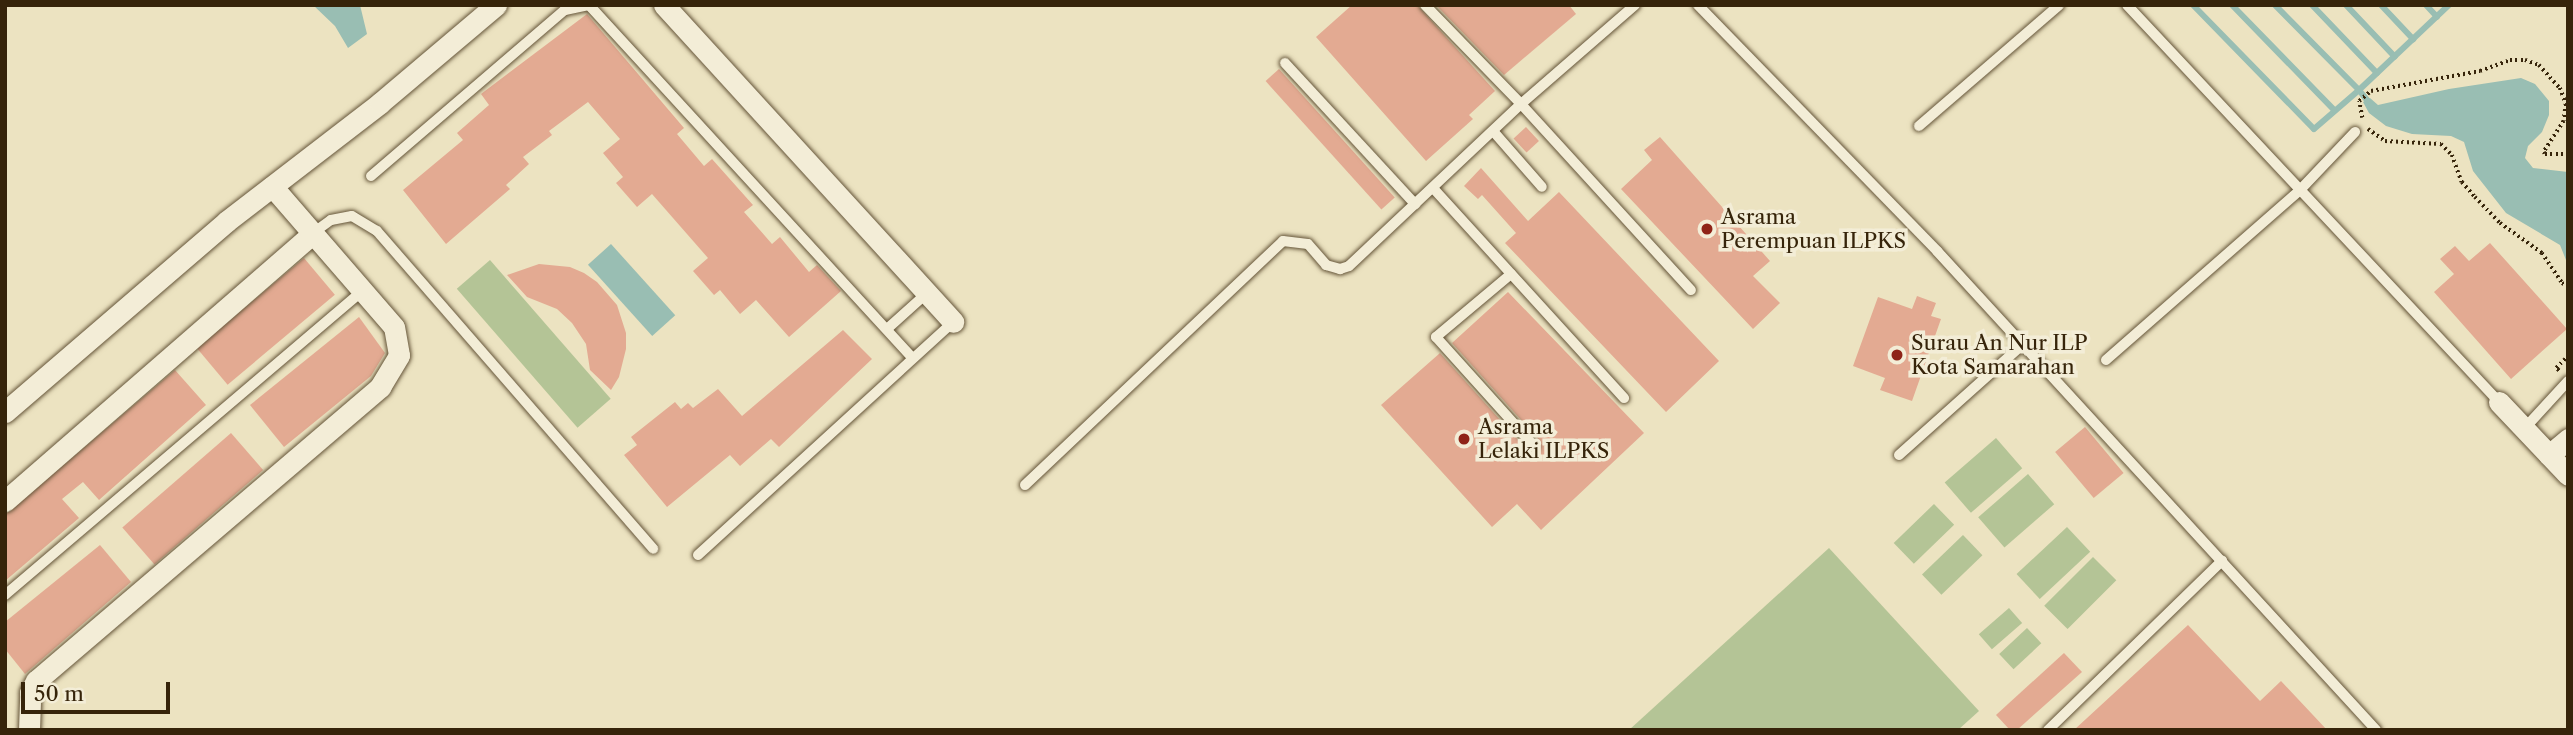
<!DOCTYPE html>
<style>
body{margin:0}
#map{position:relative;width:2573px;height:735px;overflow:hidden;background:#ece3c1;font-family:"Libre Caslon Text",serif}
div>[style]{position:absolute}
.green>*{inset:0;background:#b4c496;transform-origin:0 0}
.water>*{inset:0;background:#99beb3;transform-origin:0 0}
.stream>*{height:6px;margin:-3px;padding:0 3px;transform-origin:3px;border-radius:3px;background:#99beb3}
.building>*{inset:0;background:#e3aa92;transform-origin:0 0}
.path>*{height:3.5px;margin-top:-1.75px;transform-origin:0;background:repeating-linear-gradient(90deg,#36240a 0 2px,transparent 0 5.5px)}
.roads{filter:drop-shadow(0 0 2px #645438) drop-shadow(0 0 2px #645438)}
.service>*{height:10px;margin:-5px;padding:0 5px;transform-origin:5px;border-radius:5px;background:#f3edd7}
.minor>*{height:21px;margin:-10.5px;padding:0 10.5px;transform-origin:10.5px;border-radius:10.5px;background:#f3edd7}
.dots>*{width:19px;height:19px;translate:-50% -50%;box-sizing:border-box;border:4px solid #f3edd7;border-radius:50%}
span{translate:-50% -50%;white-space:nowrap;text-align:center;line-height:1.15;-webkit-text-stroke:7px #f3edd7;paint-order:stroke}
.poi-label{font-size:21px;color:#36240a}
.left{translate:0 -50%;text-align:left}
.frame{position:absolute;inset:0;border:7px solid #36240a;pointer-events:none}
.scale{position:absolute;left:21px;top:682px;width:149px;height:32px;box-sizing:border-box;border:4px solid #36240a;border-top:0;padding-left:9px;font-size:21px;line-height:24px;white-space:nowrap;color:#36240a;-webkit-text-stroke:5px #f3edd7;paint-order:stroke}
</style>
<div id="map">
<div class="green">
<div style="left:490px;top:260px;width:184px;height:44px;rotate:49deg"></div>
<div style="left:1996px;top:438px;width:40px;height:68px;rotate:49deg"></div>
<div style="left:2028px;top:474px;width:40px;height:66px;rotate:49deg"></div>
<div style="left:1934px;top:504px;width:29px;height:56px;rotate:46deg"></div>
<div style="left:2067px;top:527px;width:34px;height:69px;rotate:47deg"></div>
<div style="left:1963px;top:535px;width:28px;height:57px;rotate:46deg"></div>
<div style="clip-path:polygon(1829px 548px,1979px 711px,1958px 730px,1629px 730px)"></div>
<div style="left:2093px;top:557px;width:33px;height:69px;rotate:45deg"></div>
<div style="left:2009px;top:608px;width:20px;height:40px;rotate:49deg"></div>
<div style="left:2027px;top:628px;width:21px;height:38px;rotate:47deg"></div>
</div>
<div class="water">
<div style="clip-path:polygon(313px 5px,360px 5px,367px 34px,348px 48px,335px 26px)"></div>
<div style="clip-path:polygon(2521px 78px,2535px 84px,2549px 101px,2549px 115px,2542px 132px,2528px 146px,2525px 158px,2533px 168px,2568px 172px,2568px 265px,2560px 245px,2506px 213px,2473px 171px,2464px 142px,2451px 136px,2412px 134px,2386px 126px,2369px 113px,2363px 102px,2370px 98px,2378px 105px,2449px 89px)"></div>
<div style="left:611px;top:244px;width:96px;height:31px;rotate:48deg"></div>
</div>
<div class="stream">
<div style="left:2193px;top:5px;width:173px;rotate:45.7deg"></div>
<div style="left:2314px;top:129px;width:60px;rotate:-40.9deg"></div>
<div style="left:2359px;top:90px;width:120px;rotate:-134.7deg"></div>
<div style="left:2232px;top:5px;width:146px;rotate:45.8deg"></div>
<div style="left:2312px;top:5px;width:94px;rotate:46.3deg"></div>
<div style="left:2346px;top:5px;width:71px;rotate:46.7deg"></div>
<div style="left:2381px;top:5px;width:47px;rotate:46.7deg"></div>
<div style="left:2426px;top:5px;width:16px;rotate:47deg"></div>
<div style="left:2367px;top:100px;width:13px;rotate:-129deg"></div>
<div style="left:2359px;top:90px;width:124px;rotate:-43.4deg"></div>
</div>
<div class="building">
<div style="clip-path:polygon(1352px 5px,1417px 5px,1495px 91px,1469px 115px,1473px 119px,1426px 161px,1316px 37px)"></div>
<div style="clip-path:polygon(1436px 5px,1569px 5px,1576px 14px,1504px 75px)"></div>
<div style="clip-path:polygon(587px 14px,684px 128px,677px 134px,704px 166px,712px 159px,753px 205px,744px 212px,772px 244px,780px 237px,809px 272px,817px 265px,841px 291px,789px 337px,756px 300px,740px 314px,720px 290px,714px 295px,693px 271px,708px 258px,652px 194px,637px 207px,616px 183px,623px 177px,603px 153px,620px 139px,588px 102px,549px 131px,552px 135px,523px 157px,529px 164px,506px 185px,510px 189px,446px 244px,403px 190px,463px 140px,457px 133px,489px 105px,481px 94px)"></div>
<div style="left:1279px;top:69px;width:173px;height:18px;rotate:48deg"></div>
<div style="left:1526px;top:127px;width:19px;height:17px;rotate:47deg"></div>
<div style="clip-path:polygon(1660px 137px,1770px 261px,1753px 276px,1780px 303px,1753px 329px,1621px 189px,1652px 160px,1644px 150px)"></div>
<div style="clip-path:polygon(1481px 168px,1528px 221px,1559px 192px,1719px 361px,1666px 412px,1505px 243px,1516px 233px,1482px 195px,1478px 199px,1464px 186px)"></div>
<div style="clip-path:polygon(2490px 243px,2567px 329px,2511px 379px,2434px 292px,2454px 274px,2440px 259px,2455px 246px,2469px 261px)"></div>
<div style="left:304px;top:258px;width:48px;height:140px;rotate:50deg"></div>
<div style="clip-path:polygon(539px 264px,570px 267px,584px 273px,597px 282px,617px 305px,626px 333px,626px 349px,619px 377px,611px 390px,590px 370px,586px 344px,572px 323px,557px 309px,527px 297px,507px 275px)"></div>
<div style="clip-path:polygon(1508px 292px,1644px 433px,1541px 530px,1517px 504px,1492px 527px,1381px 405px,1440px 353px,1528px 451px,1539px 452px,1540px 441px,1452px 343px)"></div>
<div style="clip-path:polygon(1917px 296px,1936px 303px,1931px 316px,1941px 319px,1912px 401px,1880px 390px,1885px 378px,1853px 366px,1878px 297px,1912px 309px)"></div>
<div style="clip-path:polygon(359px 317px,385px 353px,371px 376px,284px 447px,250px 405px)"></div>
<div style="clip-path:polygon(843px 330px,872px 359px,779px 447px,771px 439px,740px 466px,730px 455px,667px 507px,624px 455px,637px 445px,631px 437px,675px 402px,681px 409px,688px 403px,693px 408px,718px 389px,742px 416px)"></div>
<div style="clip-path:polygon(175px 370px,206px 405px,99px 500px,83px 482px,62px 499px,79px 518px,5px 581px,5px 515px)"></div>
<div style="left:2085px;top:427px;width:60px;height:39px;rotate:50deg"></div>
<div style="left:231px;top:433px;width:49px;height:144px;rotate:49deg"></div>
<div style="clip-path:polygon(100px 545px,131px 582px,25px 674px,5px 649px,5px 622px)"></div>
<div style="clip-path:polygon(2188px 625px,2260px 701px,2281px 681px,2327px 730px,2074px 730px)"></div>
<div style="clip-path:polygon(2064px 653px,2082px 672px,2017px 730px,2010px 730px,1996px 715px)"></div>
</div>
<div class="path">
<div style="left:2362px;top:118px;width:17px;rotate:-100deg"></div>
<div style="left:2359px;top:101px;width:16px;rotate:-40deg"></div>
<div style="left:2371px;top:91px;width:111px;rotate:-10.4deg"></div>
<div style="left:2480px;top:71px;width:32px;rotate:-20deg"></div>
<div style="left:2510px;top:60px;width:15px"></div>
<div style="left:2525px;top:60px;width:15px;rotate:20deg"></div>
<div style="left:2539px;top:65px;width:31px;rotate:48deg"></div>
<div style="left:2560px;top:88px;width:17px;rotate:69deg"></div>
<div style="left:2566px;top:104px;width:17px;rotate:97deg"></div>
<div style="left:2564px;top:121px;width:37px;rotate:123deg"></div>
<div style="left:2544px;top:152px;width:2px;rotate:63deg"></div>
<div style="left:2545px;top:154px;width:23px"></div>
<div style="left:2368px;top:129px;width:21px;rotate:35deg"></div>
<div style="left:2385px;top:141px;width:56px;rotate:3.1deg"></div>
<div style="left:2441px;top:144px;width:16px;rotate:45deg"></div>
<div style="left:2452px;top:155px;width:29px;rotate:70deg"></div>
<div style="left:2462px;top:182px;width:20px;rotate:49deg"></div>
<div style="left:2475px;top:197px;width:36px;rotate:46deg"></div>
<div style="left:2500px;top:223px;width:52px;rotate:35.5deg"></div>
<div style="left:2542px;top:253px;width:36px;rotate:56deg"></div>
<div style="left:2562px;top:283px;width:7px;rotate:27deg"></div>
<div style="left:2559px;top:371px;width:4px;rotate:-135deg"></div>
<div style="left:2556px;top:368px;width:17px;rotate:-45deg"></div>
</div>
<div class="roads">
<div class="service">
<div style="left:589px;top:5px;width:478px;rotate:47.5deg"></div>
<div style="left:1425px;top:5px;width:138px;rotate:45.9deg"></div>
<div style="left:1521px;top:104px;width:151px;rotate:-41deg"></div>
<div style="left:1698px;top:5px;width:343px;rotate:45.8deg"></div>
<div style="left:1937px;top:251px;width:650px;rotate:47.49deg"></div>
<div style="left:2127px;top:5px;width:544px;rotate:46.86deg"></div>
<div style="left:1285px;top:63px;width:192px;rotate:47.3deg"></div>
<div style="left:1919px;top:126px;width:185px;rotate:-40.8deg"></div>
<div style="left:1493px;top:131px;width:74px;rotate:48.8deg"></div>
<div style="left:371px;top:176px;width:255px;rotate:-40.6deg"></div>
<div style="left:565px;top:10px;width:24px;rotate:-12deg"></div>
<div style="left:1433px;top:188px;width:284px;rotate:47.7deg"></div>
<div style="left:313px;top:233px;width:22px;rotate:-36deg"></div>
<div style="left:331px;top:220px;width:21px;rotate:-11deg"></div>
<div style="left:352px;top:216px;width:29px;rotate:31deg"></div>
<div style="left:377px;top:231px;width:421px;rotate:49deg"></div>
<div style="left:1511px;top:274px;width:98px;rotate:140deg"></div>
<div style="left:1436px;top:337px;width:147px;rotate:48deg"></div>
<div style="left:887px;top:329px;width:54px;rotate:-42deg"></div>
<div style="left:2106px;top:360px;width:258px;rotate:-41.2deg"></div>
<div style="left:2300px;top:190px;width:80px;rotate:-46.5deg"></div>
<div style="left:2524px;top:429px;width:65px;rotate:-47.5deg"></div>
<div style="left:1899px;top:455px;width:165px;rotate:-41.8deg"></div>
<div style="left:1025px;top:485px;width:355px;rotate:-43.4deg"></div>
<div style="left:1283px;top:241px;width:25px;rotate:7deg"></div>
<div style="left:1308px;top:244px;width:28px;rotate:49deg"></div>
<div style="left:1326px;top:265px;width:15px;rotate:16deg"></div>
<div style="left:1340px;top:269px;width:9px;rotate:-18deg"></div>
<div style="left:1349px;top:266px;width:236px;rotate:-43.3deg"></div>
<div style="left:1521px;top:104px;width:252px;rotate:47.6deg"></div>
<div style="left:698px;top:555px;width:345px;rotate:-42.4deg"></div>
<div style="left:5px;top:595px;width:472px;rotate:-40.4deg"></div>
<div style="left:2048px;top:730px;width:243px;rotate:-44.2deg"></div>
</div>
<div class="minor">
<div style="left:664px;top:5px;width:429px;rotate:47.6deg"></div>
<div style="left:2499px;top:402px;width:100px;rotate:46.6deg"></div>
<div style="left:5px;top:412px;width:293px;rotate:-40.7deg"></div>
<div style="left:227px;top:221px;width:193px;rotate:-37.6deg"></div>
<div style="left:380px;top:103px;width:152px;rotate:-40.2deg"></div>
<div style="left:2549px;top:455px;width:25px;rotate:-40deg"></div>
<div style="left:5px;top:501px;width:408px;rotate:-41deg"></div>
<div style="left:29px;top:730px;width:38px;rotate:-88deg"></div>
<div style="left:30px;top:692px;width:13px;rotate:-61deg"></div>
<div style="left:36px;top:681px;width:453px;rotate:-40.5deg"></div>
<div style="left:380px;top:387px;width:37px;rotate:-59deg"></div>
<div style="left:399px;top:355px;width:28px;rotate:-100deg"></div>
<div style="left:394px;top:327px;width:186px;rotate:-130.9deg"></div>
</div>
</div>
<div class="dots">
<div style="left:1707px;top:229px;background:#8f2418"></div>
<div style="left:1897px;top:355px;background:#8f2418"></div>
<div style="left:1464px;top:439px;background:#8f2418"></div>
</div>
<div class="poi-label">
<span class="left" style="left:1721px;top:229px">Asrama<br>Perempuan ILPKS</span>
<span class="left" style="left:1911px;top:355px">Surau An Nur ILP<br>Kota Samarahan</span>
<span class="left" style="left:1478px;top:439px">Asrama<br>Lelaki ILPKS</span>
</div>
<div class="frame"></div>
<div class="scale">50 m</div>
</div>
